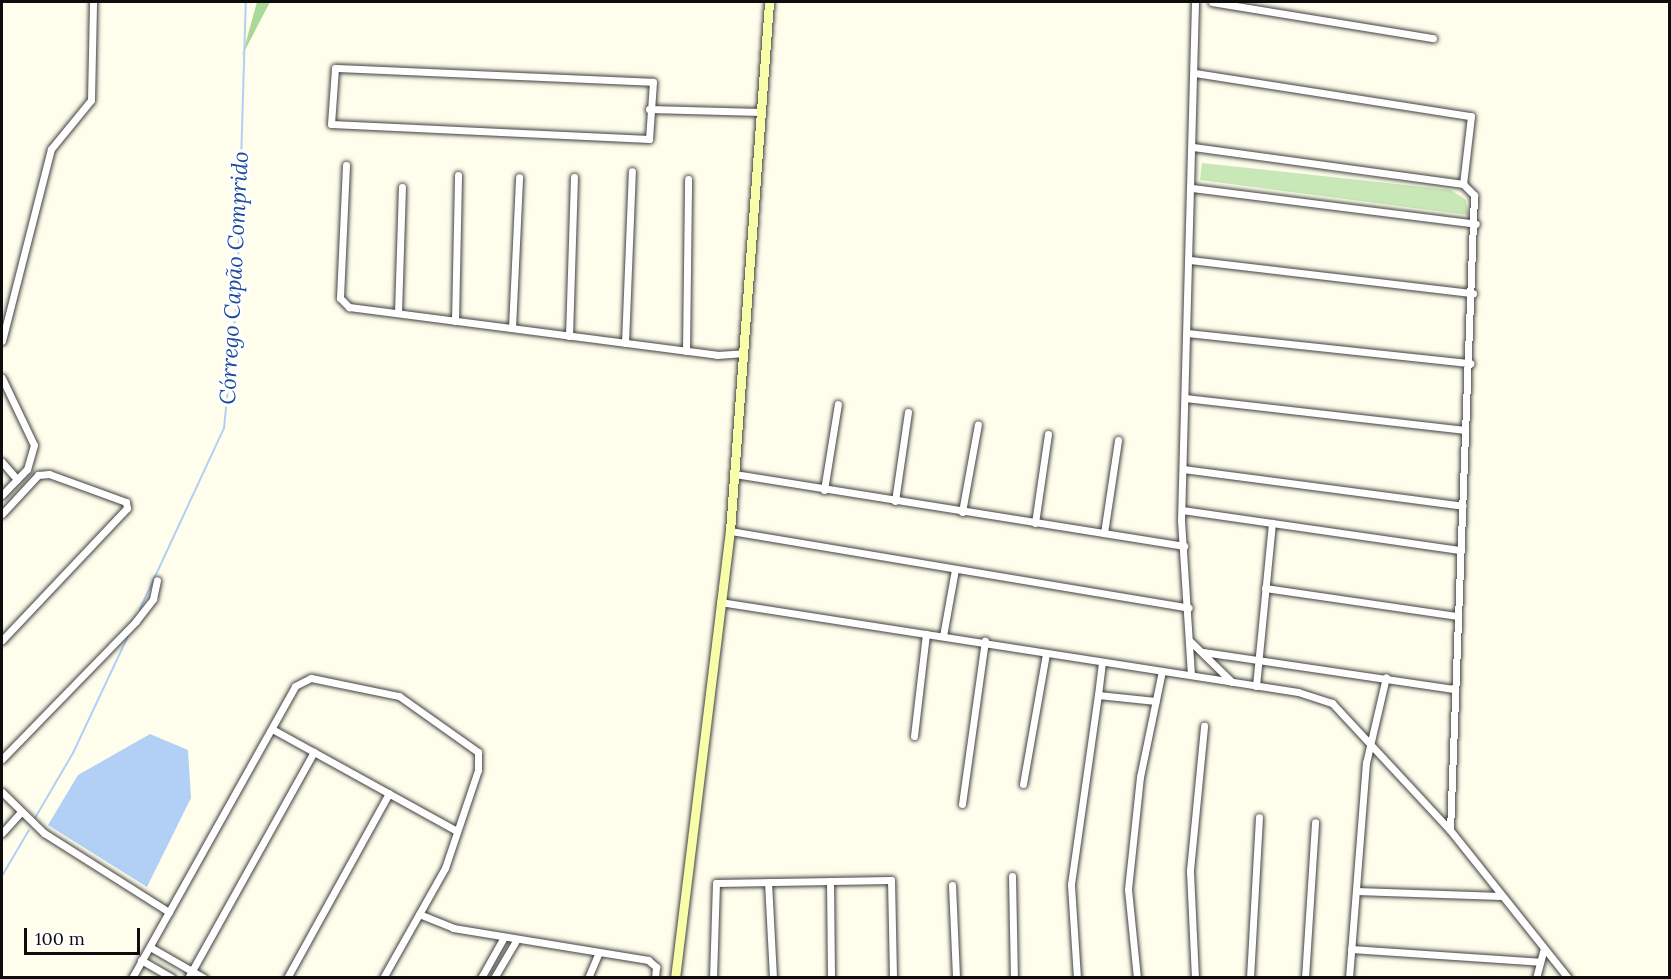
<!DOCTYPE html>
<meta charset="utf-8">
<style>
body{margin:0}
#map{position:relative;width:1671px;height:979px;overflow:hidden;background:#fffeec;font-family:Lora,serif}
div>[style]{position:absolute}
.green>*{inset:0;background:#c8e8b7}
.forest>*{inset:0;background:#a9d897}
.water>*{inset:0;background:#b2d0f5}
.stream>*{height:2px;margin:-1px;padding:0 1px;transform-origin:1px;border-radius:1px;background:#b2d0f5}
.roads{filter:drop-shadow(0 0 2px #404040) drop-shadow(0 0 2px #404040)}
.street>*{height:7px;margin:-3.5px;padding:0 3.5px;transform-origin:3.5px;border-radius:3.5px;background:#fff}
.secondary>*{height:9px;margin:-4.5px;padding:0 4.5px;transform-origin:4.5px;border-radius:4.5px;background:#f8fda9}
span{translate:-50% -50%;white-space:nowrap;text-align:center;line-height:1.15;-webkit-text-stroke:6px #fff;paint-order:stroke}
.water-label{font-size:22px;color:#194b9b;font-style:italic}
.frame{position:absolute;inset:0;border:3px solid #0d0d0d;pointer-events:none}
.scale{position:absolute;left:24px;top:928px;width:116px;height:27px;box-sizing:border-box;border:3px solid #0d0d0d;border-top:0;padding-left:8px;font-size:18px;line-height:21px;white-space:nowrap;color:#0d0d0d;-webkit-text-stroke:4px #fff;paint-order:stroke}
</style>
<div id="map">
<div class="green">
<div style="clip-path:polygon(1202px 163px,1451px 190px,1466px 200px,1468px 215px,1200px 180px)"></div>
</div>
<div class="forest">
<div style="clip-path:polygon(257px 2px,270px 2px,242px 56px)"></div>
</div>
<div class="water">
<div style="clip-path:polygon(150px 734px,188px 750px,191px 798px,147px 887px,48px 825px,78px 775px)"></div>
</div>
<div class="stream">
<div style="left:140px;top:609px;width:200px;rotate:-65.1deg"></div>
<div style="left:224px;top:428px;width:131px;rotate:-84.3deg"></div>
<div style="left:237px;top:298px;width:296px;rotate:-88.3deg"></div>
<div style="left:35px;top:818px;width:75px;rotate:-59.7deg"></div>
<div style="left:73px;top:753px;width:129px;rotate:-64.8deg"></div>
<div style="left:2px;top:876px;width:53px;rotate:-59.6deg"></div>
</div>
<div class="roads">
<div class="street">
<div style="left:1212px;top:2px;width:224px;rotate:9.3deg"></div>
<div style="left:335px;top:68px;width:318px;rotate:2.5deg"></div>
<div style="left:653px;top:82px;width:57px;rotate:94deg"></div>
<div style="left:649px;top:139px;width:318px;rotate:-177.3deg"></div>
<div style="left:331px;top:124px;width:56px;rotate:-85.9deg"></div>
<div style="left:1195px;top:73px;width:279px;rotate:8.9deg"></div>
<div style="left:1471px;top:116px;width:68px;rotate:96.7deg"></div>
<div style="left:649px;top:109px;width:112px;rotate:1.5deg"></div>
<div style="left:1193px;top:147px;width:273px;rotate:7.8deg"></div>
<div style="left:1463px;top:184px;width:16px;rotate:45deg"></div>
<div style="left:1474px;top:195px;width:635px;rotate:92.16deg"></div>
<div style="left:1450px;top:830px;width:189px;rotate:51.4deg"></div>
<div style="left:346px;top:165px;width:133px;rotate:92.6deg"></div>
<div style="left:340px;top:298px;width:13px;rotate:45deg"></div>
<div style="left:349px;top:307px;width:371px;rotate:7.4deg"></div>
<div style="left:717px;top:355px;width:27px;rotate:-4deg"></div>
<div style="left:1192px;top:188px;width:286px;rotate:7.2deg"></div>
<div style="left:1190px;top:260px;width:285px;rotate:6.7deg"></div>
<div style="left:398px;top:313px;width:126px;rotate:-88.2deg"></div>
<div style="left:455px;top:321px;width:146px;rotate:-88.8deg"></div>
<div style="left:512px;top:328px;width:151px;rotate:-87.3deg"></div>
<div style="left:1187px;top:333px;width:285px;rotate:6.1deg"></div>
<div style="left:569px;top:336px;width:159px;rotate:-88.2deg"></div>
<div style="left:2px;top:341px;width:198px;rotate:-75.7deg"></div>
<div style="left:51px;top:149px;width:63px;rotate:-50.8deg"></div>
<div style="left:91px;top:100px;width:98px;rotate:-88.8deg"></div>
<div style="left:625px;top:343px;width:172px;rotate:-87.7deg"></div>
<div style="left:686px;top:351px;width:172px;rotate:-89.3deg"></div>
<div style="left:2px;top:378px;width:74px;rotate:64.5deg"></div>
<div style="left:34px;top:445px;width:25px;rotate:106deg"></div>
<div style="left:27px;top:469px;width:36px;rotate:134deg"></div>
<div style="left:1185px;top:398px;width:282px;rotate:6.5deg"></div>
<div style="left:2px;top:462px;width:23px;rotate:49deg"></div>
<div style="left:1183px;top:469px;width:282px;rotate:7.5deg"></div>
<div style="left:735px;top:474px;width:455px;rotate:9.1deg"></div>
<div style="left:824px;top:490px;width:87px;rotate:-80.8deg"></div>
<div style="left:895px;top:501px;width:90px;rotate:-81.7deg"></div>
<div style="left:1182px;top:510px;width:282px;rotate:8.2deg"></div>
<div style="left:962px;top:512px;width:89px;rotate:-79.7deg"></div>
<div style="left:2px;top:514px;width:53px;rotate:-47.3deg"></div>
<div style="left:38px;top:475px;width:11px;rotate:-5deg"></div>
<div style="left:49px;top:474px;width:82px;rotate:20deg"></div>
<div style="left:126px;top:502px;width:6px;rotate:81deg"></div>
<div style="left:127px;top:508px;width:182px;rotate:133.4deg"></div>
<div style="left:1035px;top:523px;width:90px;rotate:-81.7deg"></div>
<div style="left:730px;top:531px;width:465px;rotate:9.5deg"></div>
<div style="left:1104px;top:533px;width:94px;rotate:-81.4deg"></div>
<div style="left:1265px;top:588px;width:195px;rotate:8.3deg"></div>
<div style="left:720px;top:602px;width:585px;rotate:8.85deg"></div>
<div style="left:1298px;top:692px;width:36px;rotate:18deg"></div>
<div style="left:1332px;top:703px;width:173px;rotate:47.1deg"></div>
<div style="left:943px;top:636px;width:68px;rotate:-79.8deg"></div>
<div style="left:1191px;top:642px;width:57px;rotate:44.3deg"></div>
<div style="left:1203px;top:652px;width:255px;rotate:8.4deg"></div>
<div style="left:1191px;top:675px;width:155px;rotate:-93.7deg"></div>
<div style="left:1181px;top:520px;width:518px;rotate:-88.45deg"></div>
<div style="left:1256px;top:686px;width:164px;rotate:-84.4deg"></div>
<div style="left:1098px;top:695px;width:33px;rotate:-83deg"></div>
<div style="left:272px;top:729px;width:211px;rotate:28.9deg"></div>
<div style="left:914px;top:736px;width:103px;rotate:-83.3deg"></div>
<div style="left:2px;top:759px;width:192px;rotate:-45.8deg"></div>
<div style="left:136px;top:621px;width:28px;rotate:-52deg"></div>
<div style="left:153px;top:599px;width:19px;rotate:-78deg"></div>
<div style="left:1023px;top:784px;width:133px;rotate:-80deg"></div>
<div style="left:2px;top:792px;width:59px;rotate:44.3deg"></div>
<div style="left:44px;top:833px;width:148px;rotate:32.3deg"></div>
<div style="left:962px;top:804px;width:165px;rotate:-82deg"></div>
<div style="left:2px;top:833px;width:28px;rotate:-48deg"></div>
<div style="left:1012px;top:876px;width:102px;rotate:88.9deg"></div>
<div style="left:830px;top:881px;width:97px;rotate:89.4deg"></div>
<div style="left:768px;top:882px;width:96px;rotate:87deg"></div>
<div style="left:952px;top:885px;width:93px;rotate:87.5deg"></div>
<div style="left:1356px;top:891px;width:145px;rotate:2deg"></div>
<div style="left:419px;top:914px;width:37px;rotate:22deg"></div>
<div style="left:453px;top:928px;width:198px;rotate:9.3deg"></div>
<div style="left:648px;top:960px;width:11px;rotate:41deg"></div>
<div style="left:656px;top:967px;width:11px;rotate:95deg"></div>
<div style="left:150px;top:947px;width:62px;rotate:29.9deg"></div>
<div style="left:1351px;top:949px;width:189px;rotate:3.9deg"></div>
<div style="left:141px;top:960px;width:36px;rotate:30deg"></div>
<div style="left:132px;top:978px;width:334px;rotate:-60.8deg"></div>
<div style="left:295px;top:686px;width:18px;rotate:-27deg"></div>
<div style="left:311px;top:678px;width:90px;rotate:11.6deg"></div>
<div style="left:399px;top:696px;width:97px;rotate:35.3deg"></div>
<div style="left:478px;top:752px;width:18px;rotate:90deg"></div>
<div style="left:478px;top:770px;width:103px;rotate:108.6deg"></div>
<div style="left:445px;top:868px;width:126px;rotate:119.4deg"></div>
<div style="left:188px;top:978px;width:259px;rotate:-60.9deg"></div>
<div style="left:287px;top:978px;width:211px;rotate:-61.1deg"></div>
<div style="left:481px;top:978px;width:47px;rotate:-60.7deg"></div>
<div style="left:494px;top:978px;width:45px;rotate:-59.5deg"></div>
<div style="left:588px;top:978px;width:28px;rotate:-67deg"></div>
<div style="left:713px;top:978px;width:95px;rotate:-88.2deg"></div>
<div style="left:716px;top:883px;width:175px;rotate:-1deg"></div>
<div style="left:891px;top:880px;width:98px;rotate:88.8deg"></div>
<div style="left:1077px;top:978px;width:94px;rotate:-93.7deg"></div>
<div style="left:1071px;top:884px;width:191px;rotate:-81.9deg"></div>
<div style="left:1098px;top:695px;width:58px;rotate:5.9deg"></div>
<div style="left:1137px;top:978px;width:89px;rotate:-95.8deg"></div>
<div style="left:1128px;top:889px;width:113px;rotate:-83.9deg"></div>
<div style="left:1140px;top:777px;width:108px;rotate:-78.3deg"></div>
<div style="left:1195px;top:978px;width:108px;rotate:-92.7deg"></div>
<div style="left:1190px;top:870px;width:145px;rotate:-84.4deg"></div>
<div style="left:1250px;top:978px;width:161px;rotate:-86.8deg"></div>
<div style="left:1305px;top:978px;width:156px;rotate:-86.3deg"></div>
<div style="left:1349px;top:978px;width:216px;rotate:-85.5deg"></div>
<div style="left:1366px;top:763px;width:88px;rotate:-76.9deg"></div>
<div style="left:1536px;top:978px;width:30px;rotate:-75deg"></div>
</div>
<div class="secondary">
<div style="left:675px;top:978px;width:450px;rotate:-83deg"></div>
<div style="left:730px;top:531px;width:530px;rotate:-85.78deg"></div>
</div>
</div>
<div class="water-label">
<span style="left:234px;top:278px;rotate:-87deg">Córrego Capão Comprido</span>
</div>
<div class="frame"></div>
<div class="scale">100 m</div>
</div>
